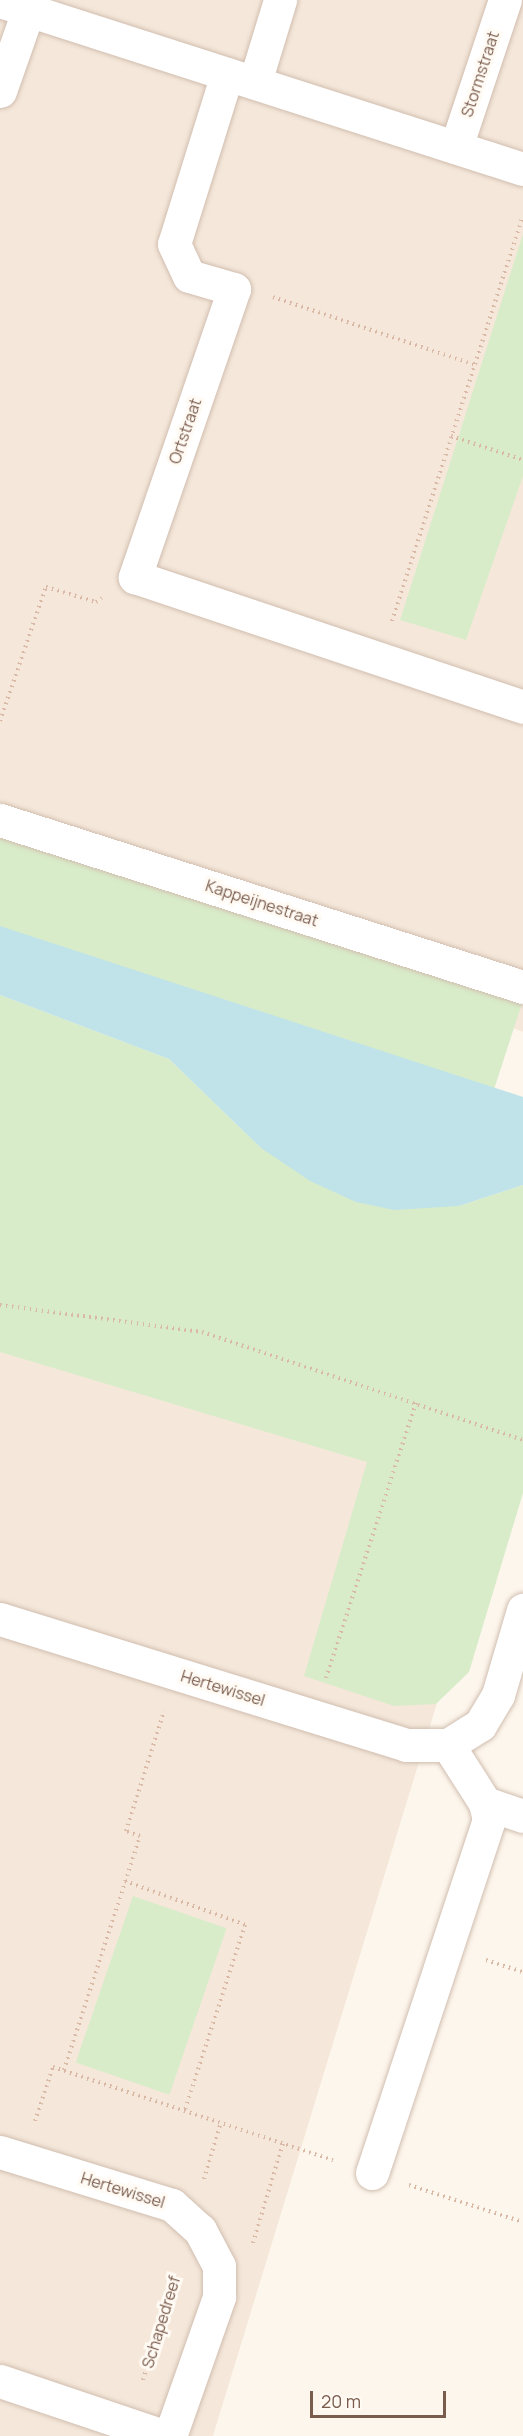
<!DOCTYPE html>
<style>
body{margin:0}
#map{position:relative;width:523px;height:2436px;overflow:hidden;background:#fdf6ec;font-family:Manrope,sans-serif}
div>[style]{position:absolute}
.residential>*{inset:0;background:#f5e8da;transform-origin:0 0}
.green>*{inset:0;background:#d8ecc9;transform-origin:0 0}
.water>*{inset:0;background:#bfe3e8}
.path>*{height:4px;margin-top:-2px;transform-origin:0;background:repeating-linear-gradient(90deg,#d9b8a5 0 1.5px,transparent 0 6px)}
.roads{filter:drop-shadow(0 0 2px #d1beb0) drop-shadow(0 0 2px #d1beb0)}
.minor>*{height:33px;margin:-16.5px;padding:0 16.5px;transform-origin:16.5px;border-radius:16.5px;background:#fff}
span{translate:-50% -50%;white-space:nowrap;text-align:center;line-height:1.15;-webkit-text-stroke:6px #fffaf3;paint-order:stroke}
.street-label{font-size:16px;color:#7a5c4d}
.scale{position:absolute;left:310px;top:2391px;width:136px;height:27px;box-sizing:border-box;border:3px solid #7a5c4d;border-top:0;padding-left:8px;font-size:18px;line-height:21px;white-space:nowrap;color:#7a5c4d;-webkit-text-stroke:4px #fffaf3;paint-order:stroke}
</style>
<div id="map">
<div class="residential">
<div style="clip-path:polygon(0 0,523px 0,523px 1032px,0 838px)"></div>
<div style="left:0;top:1265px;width:546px;height:1171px;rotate:17deg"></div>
</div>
<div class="green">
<div style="clip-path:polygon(523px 234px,523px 476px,466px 640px,400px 620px)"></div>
<div style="left:0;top:830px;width:550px;height:96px;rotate:18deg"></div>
<div style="clip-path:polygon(0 995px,169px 1059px,261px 1148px,459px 1206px,523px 1185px,523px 1493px,469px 1672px,436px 1704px,394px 1706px,304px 1676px,367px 1462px,0 1352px)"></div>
<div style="left:133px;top:1896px;width:99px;height:176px;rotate:19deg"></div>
</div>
<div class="water">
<div style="clip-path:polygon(0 926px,523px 1097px,523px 1185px,459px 1206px,394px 1210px,356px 1202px,310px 1181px,261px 1148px,169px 1059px,0 995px)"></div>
</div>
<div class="path">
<div style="left:273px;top:297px;width:213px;rotate:18.6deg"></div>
<div style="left:451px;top:436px;width:76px;rotate:18.4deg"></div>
<div style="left:392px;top:621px;width:426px;rotate:-72.1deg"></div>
<div style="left:0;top:721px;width:142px;rotate:-71.1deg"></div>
<div style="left:46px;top:587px;width:52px;rotate:16.7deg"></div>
<div style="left:96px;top:602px;width:7px;rotate:-34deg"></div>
<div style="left:0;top:1305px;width:204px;rotate:7.6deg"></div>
<div style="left:202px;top:1332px;width:339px;rotate:18.6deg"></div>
<div style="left:326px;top:1678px;width:290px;rotate:-71.9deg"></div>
<div style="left:125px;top:1881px;width:128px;rotate:20.1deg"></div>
<div style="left:245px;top:1925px;width:194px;rotate:108deg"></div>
<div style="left:486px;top:1960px;width:39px;rotate:18deg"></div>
<div style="left:64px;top:2070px;width:246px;rotate:-72deg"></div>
<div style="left:140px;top:1836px;width:15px;rotate:-160deg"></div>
<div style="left:126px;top:1831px;width:126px;rotate:-72.4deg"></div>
<div style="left:35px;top:2121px;width:57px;rotate:-71.6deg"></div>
<div style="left:53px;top:2067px;width:295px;rotate:18.4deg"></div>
<div style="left:204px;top:2179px;width:59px;rotate:-73.4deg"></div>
<div style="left:409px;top:2185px;width:120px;rotate:18deg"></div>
<div style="left:253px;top:2243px;width:104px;rotate:-73.3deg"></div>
<div style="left:143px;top:2380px;width:113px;rotate:-73deg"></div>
</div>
<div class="roads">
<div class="minor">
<div style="left:0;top:1px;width:549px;rotate:17.81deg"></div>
<div style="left:227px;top:74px;width:178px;rotate:107.3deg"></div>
<div style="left:174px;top:244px;width:35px;rotate:65deg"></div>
<div style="left:189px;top:276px;width:47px;rotate:16.1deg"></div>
<div style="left:234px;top:289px;width:305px;rotate:109deg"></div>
<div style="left:135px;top:577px;width:409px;rotate:18.5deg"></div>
<div style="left:255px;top:82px;width:86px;rotate:-73deg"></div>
<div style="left:0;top:91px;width:85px;rotate:-70.7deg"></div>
<div style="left:456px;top:147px;width:155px;rotate:-71.6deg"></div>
<div style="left:0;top:820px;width:549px;rotate:17.71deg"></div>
<div style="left:0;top:1619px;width:425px;rotate:17.2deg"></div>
<div style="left:406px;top:1745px;width:42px"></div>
<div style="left:448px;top:1745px;width:38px;rotate:-32deg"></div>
<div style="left:480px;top:1725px;width:35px;rotate:-59deg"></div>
<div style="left:498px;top:1695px;width:89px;rotate:-73.6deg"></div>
<div style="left:485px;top:1803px;width:40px;rotate:18.9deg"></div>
<div style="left:0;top:2152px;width:180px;rotate:17.1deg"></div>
<div style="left:172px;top:2205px;width:38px;rotate:42deg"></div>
<div style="left:200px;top:2230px;width:41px;rotate:62.2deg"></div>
<div style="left:219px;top:2266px;width:31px;rotate:90deg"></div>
<div style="left:219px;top:2297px;width:147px;rotate:109.4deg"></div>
<div style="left:372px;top:2173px;width:372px;rotate:-71.7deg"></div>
<div style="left:489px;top:1820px;width:17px;rotate:-103deg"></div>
<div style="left:485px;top:1803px;width:69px;rotate:-122.5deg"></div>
<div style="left:0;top:2381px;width:172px;rotate:18.6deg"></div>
</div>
</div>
<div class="street-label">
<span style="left:480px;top:74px;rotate:-72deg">Stormstraat</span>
<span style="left:185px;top:431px;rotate:-71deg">Ortstraat</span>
<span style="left:262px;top:903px;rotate:18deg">Kappeijnestraat</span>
<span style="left:223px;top:1688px;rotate:17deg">Hertewissel</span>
<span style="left:123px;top:2190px;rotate:17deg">Hertewissel</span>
<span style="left:161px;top:2322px;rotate:-73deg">Schapedreef</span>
</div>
<div class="scale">20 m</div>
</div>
